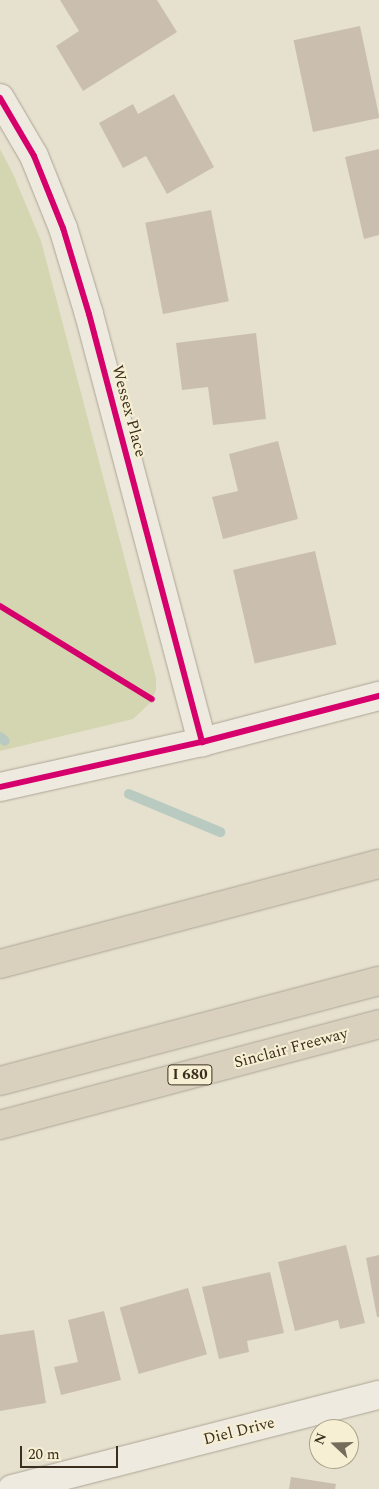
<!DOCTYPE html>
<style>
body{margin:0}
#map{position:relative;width:379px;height:1489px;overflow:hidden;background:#e6e0ce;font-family:Spectral,serif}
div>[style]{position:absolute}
.green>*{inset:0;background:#d3d6b0}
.stream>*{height:10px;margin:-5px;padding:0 5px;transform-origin:5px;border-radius:5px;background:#b9cbc1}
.building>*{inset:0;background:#cabfae;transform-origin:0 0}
.roads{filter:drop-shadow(0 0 1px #aba596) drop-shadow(0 0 1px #aba596)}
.minor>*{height:28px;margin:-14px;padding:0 14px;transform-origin:14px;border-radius:14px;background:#eeeadf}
.highway>*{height:28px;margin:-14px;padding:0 14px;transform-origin:14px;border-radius:14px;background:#d9d1be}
.cycleway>*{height:6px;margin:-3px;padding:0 3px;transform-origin:3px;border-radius:3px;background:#d6006c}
span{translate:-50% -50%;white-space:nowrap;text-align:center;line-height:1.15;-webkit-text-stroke:4px #f7efd3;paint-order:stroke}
.shield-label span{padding:1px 4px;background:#f7efd3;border:1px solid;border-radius:4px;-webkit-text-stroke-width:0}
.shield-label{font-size:15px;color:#3a2e1e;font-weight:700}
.street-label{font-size:16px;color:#3a2e1e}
.north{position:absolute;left:309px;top:1419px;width:50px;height:50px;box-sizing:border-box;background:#f7efd3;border:1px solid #aba28b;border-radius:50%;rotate:291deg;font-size:14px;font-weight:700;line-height:20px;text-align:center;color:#3a2e1e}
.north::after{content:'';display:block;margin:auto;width:18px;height:22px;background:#766c5c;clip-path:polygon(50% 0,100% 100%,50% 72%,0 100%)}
.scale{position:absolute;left:20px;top:1446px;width:98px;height:22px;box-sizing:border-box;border:2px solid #3a2e1e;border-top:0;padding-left:6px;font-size:15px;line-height:18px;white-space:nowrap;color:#3a2e1e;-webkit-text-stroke:4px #f7efd3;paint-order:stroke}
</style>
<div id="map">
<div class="green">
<div style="clip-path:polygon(0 149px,14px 176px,41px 241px,156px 678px,156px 690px,151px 702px,133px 719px,0 751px)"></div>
</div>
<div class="stream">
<div style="left:0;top:737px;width:6px;rotate:39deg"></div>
<div style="left:129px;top:794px;width:99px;rotate:22.7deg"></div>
</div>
<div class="building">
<div style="clip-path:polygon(60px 0,157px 0,177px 32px,83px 91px,56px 46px,79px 31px)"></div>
<div style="left:360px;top:26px;width:94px;height:68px;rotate:78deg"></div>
<div style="clip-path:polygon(174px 94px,214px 167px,167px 194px,146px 156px,123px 168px,99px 123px,133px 104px,138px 114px)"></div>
<div style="clip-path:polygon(379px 149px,379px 235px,364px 239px,345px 157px)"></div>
<div style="left:211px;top:210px;width:93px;height:67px;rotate:79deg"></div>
<div style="clip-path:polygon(256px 333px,266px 419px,213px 425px,208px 387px,182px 390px,176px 343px)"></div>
<div style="clip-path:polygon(278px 441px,298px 519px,223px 539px,212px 497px,238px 491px,229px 454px)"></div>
<div style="left:315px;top:551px;width:96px;height:84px;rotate:77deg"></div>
<div style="clip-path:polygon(346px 1245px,365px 1323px,340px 1329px,338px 1320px,295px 1331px,278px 1262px)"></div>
<div style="clip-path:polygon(379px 1255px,379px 1317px,377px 1317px,366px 1258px)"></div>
<div style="clip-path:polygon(270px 1272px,284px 1333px,247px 1341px,249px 1352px,219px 1359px,202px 1287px)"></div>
<div style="left:188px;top:1288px;width:69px;height:71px;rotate:74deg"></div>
<div style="clip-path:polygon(104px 1311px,121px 1380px,61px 1395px,54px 1367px,78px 1362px,68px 1320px)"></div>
<div style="clip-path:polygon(34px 1330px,46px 1403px,0 1411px,0 1335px)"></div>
<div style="clip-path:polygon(291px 1477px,336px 1484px,335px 1489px,289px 1489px)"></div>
</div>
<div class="roads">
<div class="minor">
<div style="left:0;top:98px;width:67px;rotate:59.6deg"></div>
<div style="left:34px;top:156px;width:78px;rotate:68.1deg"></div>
<div style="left:63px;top:228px;width:90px;rotate:73.2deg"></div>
<div style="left:89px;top:314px;width:443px;rotate:75.2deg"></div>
<div style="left:0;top:787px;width:207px;rotate:-12.6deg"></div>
<div style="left:202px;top:742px;width:183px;rotate:-14.6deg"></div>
<div style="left:12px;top:1489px;width:379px;rotate:-14.4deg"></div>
</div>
<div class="highway">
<div style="left:0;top:964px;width:392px;rotate:-14.8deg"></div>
<div style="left:0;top:1081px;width:392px;rotate:-14.8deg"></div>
<div style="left:0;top:1125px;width:392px;rotate:-14.9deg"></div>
</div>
</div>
<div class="cycleway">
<div style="left:0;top:98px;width:67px;rotate:59.6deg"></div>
<div style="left:34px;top:156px;width:78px;rotate:68.1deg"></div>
<div style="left:63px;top:228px;width:90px;rotate:73.2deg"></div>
<div style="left:89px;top:314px;width:443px;rotate:75.2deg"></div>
<div style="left:0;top:606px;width:178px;rotate:31.5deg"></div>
<div style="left:0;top:787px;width:207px;rotate:-12.6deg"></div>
<div style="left:202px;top:742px;width:183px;rotate:-14.6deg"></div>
</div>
<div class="shield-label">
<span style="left:190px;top:1075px">I 680</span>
</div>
<div class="street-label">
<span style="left:129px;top:411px;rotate:75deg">Wessex Place</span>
<span style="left:291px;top:1048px;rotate:-15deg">Sinclair Freeway</span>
<span style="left:239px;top:1431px;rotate:-14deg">Diel Drive</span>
</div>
<div class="north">N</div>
<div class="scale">20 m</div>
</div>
